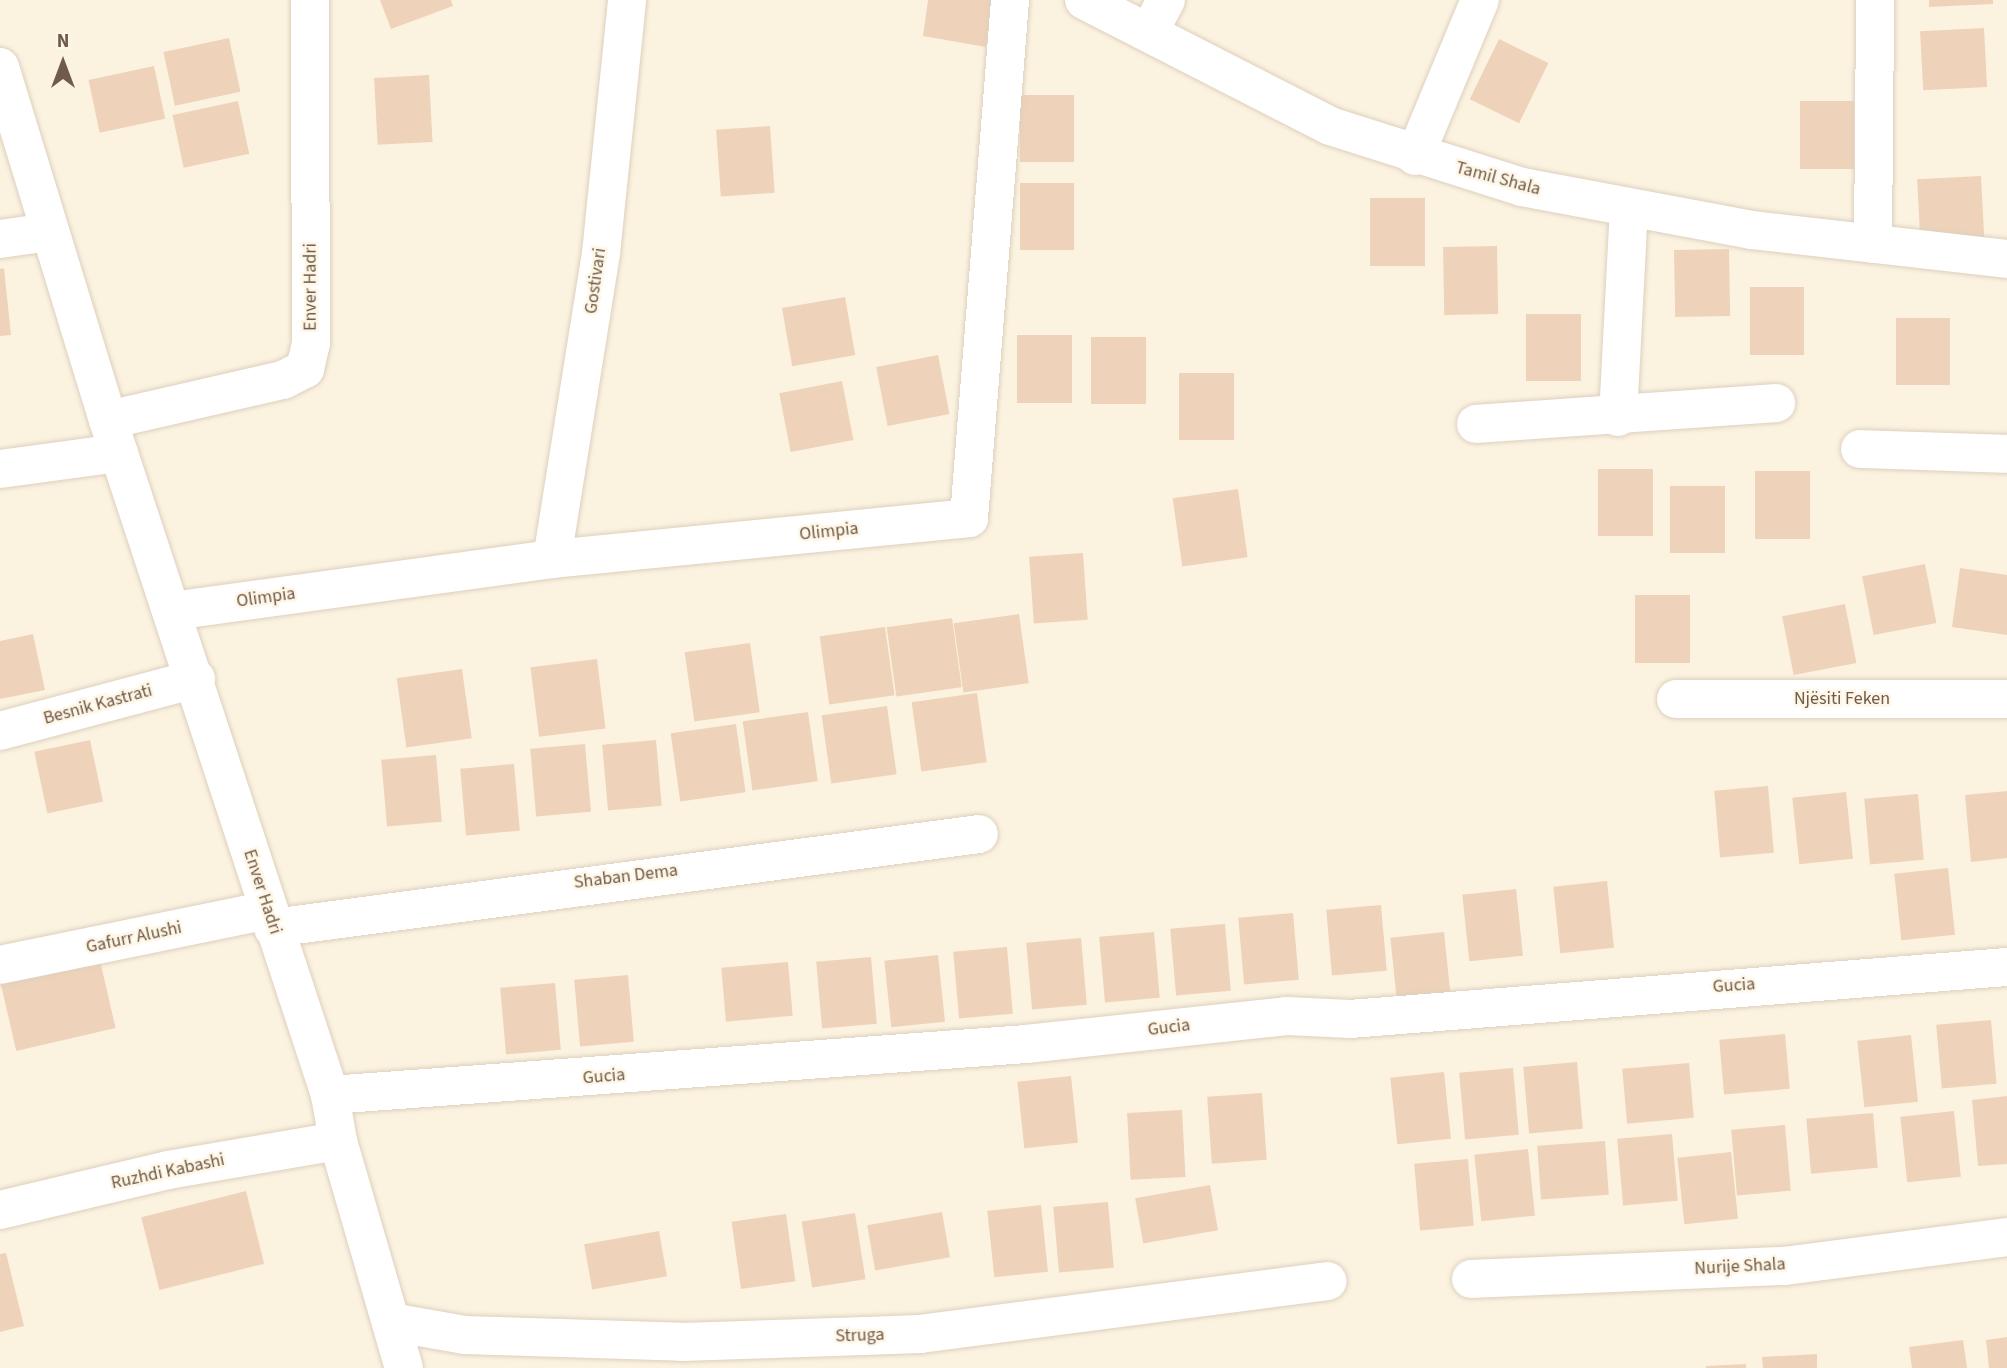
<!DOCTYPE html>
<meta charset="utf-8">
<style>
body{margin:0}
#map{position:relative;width:2007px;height:1368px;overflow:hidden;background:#fbf3e0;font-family:"Source Sans 3",sans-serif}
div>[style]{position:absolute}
.building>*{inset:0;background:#eed3ba;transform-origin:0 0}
.roads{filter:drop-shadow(0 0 2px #decfbd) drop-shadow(0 0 2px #decfbd)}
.minor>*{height:38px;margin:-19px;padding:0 19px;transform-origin:19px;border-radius:19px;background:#fff}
span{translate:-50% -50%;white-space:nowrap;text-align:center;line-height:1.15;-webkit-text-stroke:5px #fef6e6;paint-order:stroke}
.street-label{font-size:18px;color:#705a49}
.north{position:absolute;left:28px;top:28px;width:70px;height:70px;-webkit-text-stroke:5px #fef6e6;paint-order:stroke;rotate:0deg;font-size:19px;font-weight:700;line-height:28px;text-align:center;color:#705a49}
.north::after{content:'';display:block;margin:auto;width:24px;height:32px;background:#705a49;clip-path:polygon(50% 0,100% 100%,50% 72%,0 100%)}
</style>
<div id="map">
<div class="building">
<div style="clip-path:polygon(380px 0,451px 0,453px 6px,391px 29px)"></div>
<div style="clip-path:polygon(928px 0,993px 0,986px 47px,923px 36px)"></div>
<div style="clip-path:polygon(1929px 0,1993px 0,1993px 4px,1929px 7px)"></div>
<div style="left:1984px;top:28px;width:59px;height:64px;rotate:87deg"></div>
<div style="left:229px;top:38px;width:55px;height:67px;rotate:78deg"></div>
<div style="left:1499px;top:39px;width:55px;height:67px;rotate:26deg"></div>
<div style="left:154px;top:66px;width:54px;height:67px;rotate:78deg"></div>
<div style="left:429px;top:75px;width:67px;height:55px;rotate:87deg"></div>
<div style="left:1020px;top:95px;width:54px;height:67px"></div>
<div style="left:238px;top:101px;width:54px;height:67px;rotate:78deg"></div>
<div style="left:1800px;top:101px;width:54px;height:68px"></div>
<div style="left:770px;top:126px;width:67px;height:54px;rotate:86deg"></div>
<div style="left:1981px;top:176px;width:61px;height:64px;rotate:87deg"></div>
<div style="left:1020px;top:183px;width:54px;height:67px"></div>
<div style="left:1370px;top:198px;width:55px;height:68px"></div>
<div style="left:1497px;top:246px;width:68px;height:54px;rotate:89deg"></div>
<div style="left:1729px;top:249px;width:67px;height:55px;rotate:89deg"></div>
<div style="clip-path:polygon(4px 268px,11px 335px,0 336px,0 269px)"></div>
<div style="left:1750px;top:287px;width:54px;height:68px"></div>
<div style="left:845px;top:297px;width:59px;height:64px;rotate:80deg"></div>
<div style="left:1526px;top:314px;width:55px;height:67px"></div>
<div style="left:1896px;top:318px;width:54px;height:67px"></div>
<div style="left:1072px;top:335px;width:68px;height:55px;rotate:90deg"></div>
<div style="left:1091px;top:337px;width:55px;height:67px"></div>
<div style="left:938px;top:355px;width:60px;height:63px;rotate:79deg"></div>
<div style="left:1179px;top:373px;width:55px;height:67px"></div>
<div style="left:842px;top:381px;width:60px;height:64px;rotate:79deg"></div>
<div style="left:1653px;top:469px;width:67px;height:55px;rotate:90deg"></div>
<div style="left:1810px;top:471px;width:68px;height:55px;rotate:90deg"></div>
<div style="left:1670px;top:486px;width:55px;height:67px"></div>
<div style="left:1238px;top:489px;width:69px;height:66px;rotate:82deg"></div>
<div style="left:1083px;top:553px;width:67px;height:54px;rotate:86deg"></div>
<div style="left:1925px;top:564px;width:60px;height:64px;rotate:79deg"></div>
<div style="clip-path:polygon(1960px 568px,2007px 575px,2007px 635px,1952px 627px)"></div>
<div style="left:1690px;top:595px;width:68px;height:55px;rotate:90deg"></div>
<div style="left:1845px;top:604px;width:60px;height:64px;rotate:79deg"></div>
<div style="left:1019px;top:614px;width:70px;height:66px;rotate:82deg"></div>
<div style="left:952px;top:618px;width:70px;height:66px;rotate:82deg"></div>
<div style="left:885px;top:627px;width:69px;height:66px;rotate:82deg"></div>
<div style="clip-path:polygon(33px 634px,45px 690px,0 699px,0 641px)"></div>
<div style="left:750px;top:643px;width:70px;height:66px;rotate:82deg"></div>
<div style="left:597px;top:659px;width:70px;height:67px;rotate:83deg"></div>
<div style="left:462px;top:669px;width:70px;height:66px;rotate:82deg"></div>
<div style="left:977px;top:693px;width:70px;height:66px;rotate:82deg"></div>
<div style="left:887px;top:706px;width:69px;height:66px;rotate:82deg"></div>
<div style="left:808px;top:712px;width:70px;height:66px;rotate:82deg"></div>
<div style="left:736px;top:724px;width:69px;height:66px;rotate:82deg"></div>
<div style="left:90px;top:740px;width:63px;height:57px;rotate:78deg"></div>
<div style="left:656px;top:740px;width:66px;height:54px;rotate:85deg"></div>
<div style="left:585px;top:744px;width:68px;height:55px;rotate:85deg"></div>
<div style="left:436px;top:755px;width:67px;height:55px;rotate:85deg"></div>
<div style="left:514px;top:764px;width:67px;height:54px;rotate:85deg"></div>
<div style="left:1768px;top:786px;width:67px;height:54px;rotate:85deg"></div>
<div style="clip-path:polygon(2007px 791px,2007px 858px,1971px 862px,1965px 795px)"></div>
<div style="left:1846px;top:792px;width:67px;height:54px;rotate:84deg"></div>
<div style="left:1918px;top:794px;width:66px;height:54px;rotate:85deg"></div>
<div style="left:1948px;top:868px;width:67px;height:54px;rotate:84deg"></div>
<div style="left:1607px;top:881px;width:67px;height:54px;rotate:84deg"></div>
<div style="left:1516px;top:889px;width:67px;height:54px;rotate:84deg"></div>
<div style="left:1381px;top:905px;width:66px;height:55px;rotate:85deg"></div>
<div style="left:1293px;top:913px;width:67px;height:55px;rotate:85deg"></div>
<div style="left:1225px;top:924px;width:67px;height:55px;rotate:85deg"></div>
<div style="left:1154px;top:932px;width:66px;height:55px;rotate:85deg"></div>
<div style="left:1444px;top:932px;width:66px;height:54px;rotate:84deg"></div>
<div style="left:1081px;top:938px;width:67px;height:55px;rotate:85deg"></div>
<div style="left:1007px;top:947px;width:67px;height:54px;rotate:85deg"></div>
<div style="left:938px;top:955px;width:67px;height:54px;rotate:84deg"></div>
<div style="left:99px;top:956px;width:74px;height:102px;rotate:77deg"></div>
<div style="left:871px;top:957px;width:67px;height:55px;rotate:85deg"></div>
<div style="left:788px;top:962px;width:54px;height:67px;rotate:85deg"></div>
<div style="left:628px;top:975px;width:67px;height:54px;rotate:85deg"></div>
<div style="left:555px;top:983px;width:67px;height:55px;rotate:85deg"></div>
<div style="left:1991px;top:1020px;width:64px;height:55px;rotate:85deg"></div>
<div style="left:1785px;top:1034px;width:55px;height:66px;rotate:85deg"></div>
<div style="left:1911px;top:1035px;width:67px;height:54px;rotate:84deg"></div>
<div style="left:1577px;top:1062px;width:67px;height:54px;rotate:85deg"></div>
<div style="left:1689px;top:1063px;width:55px;height:67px;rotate:85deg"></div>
<div style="left:1513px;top:1068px;width:67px;height:54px;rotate:85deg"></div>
<div style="left:1444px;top:1072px;width:67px;height:54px;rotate:84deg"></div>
<div style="left:1071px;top:1076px;width:67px;height:54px;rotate:84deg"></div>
<div style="left:1262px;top:1093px;width:67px;height:55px;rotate:86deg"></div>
<div style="clip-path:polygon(2007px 1096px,2007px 1164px,1978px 1166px,1972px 1100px)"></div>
<div style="left:1182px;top:1110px;width:67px;height:55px;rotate:87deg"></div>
<div style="left:1954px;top:1111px;width:66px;height:54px;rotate:84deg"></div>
<div style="left:1873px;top:1113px;width:55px;height:67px;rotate:85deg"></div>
<div style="left:1785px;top:1125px;width:66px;height:54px;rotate:85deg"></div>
<div style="left:1672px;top:1134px;width:67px;height:55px;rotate:85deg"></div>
<div style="left:1605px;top:1141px;width:54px;height:68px;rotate:86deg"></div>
<div style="left:1528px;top:1149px;width:67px;height:54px;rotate:84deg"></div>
<div style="left:1731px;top:1152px;width:67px;height:54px;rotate:84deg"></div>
<div style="left:1468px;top:1159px;width:67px;height:54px;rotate:85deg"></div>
<div style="left:1210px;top:1185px;width:46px;height:76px;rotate:80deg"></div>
<div style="left:246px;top:1191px;width:75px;height:108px;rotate:76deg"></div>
<div style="left:1108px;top:1202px;width:66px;height:55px;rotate:85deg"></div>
<div style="left:1041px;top:1205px;width:67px;height:54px;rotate:84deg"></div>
<div style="left:942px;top:1212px;width:46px;height:76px;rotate:80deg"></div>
<div style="left:855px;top:1213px;width:67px;height:54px;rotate:81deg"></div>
<div style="left:786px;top:1214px;width:68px;height:55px;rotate:82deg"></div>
<div style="left:659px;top:1231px;width:46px;height:76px;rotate:80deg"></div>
<div style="clip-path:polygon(6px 1253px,24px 1326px,0 1332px,0 1254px)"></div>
<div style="clip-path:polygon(2007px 1337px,2007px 1368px,1989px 1368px,1986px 1340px)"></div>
<div style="clip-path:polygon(1963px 1340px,1967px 1368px,1912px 1368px,1909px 1347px)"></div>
<div style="clip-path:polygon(1817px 1354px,1817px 1368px,1763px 1368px,1762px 1357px)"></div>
<div style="clip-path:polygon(1746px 1364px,1746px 1368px,1706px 1368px,1706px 1366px)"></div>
</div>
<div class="roads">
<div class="minor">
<div style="left:1084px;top:0;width:276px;rotate:27.1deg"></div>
<div style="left:1330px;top:126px;width:201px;rotate:17.6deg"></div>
<div style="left:1522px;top:187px;width:234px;rotate:10.6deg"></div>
<div style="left:1752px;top:230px;width:257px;rotate:6.5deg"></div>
<div style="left:1149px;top:32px;width:36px;rotate:-62deg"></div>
<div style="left:0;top:67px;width:369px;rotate:73deg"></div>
<div style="left:108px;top:420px;width:711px;rotate:71.79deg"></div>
<div style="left:330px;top:1095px;width:47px;rotate:80.1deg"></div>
<div style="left:338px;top:1141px;width:236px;rotate:73.8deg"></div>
<div style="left:1415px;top:156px;width:169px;rotate:-67.4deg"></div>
<div style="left:0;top:239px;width:49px;rotate:-8.1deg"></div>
<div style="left:1873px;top:244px;width:244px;rotate:-89.5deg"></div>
<div style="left:1618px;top:417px;width:207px;rotate:-87deg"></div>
<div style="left:108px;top:420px;width:180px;rotate:-12.9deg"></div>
<div style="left:283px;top:380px;width:25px;rotate:-27deg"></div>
<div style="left:305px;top:369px;width:27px;rotate:-77deg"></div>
<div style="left:311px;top:343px;width:343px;rotate:-90.2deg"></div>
<div style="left:1476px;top:424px;width:301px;rotate:-4deg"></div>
<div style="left:1860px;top:449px;width:147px;rotate:1.9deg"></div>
<div style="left:0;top:469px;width:120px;rotate:-7.7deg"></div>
<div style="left:552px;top:559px;width:310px;rotate:-80.9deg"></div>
<div style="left:601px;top:253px;width:254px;rotate:-84.1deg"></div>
<div style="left:172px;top:611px;width:384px;rotate:-7.8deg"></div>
<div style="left:552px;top:559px;width:419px;rotate:-5.6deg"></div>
<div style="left:969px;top:518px;width:520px;rotate:-85.47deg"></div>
<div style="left:1676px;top:699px;width:331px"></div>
<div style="left:0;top:731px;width:203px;rotate:-14.9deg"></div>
<div style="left:273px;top:928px;width:712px;rotate:-7.58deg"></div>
<div style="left:0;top:965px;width:273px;rotate:-11.6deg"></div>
<div style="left:330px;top:1095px;width:698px;rotate:-4.19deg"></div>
<div style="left:1026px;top:1044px;width:262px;rotate:-6.1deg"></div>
<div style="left:1287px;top:1016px;width:63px;rotate:2.7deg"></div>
<div style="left:1350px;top:1019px;width:659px;rotate:-4.53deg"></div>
<div style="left:0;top:1210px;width:173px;rotate:-13.4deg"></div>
<div style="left:168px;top:1170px;width:172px;rotate:-9.7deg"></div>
<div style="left:1471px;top:1279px;width:314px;rotate:-2.4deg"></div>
<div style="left:1785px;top:1266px;width:224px;rotate:-7.4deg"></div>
<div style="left:391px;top:1322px;width:75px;rotate:10deg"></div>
<div style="left:465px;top:1335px;width:217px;rotate:1.8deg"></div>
<div style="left:682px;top:1342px;width:238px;rotate:-1.9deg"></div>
<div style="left:920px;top:1334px;width:411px;rotate:-7.4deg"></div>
</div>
</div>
<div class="street-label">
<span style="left:1498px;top:179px;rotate:15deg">Tamil Shala</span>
<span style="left:596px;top:281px;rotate:-82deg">Gostivari</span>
<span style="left:311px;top:287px;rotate:-90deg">Enver Hadri</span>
<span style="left:829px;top:532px;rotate:-6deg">Olimpia</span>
<span style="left:266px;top:598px;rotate:-8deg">Olimpia</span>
<span style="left:1842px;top:699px">Njësiti Feken</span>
<span style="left:98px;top:705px;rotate:-15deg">Besnik Kastrati</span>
<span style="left:626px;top:877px;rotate:-7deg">Shaban Dema</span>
<span style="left:262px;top:892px;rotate:72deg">Enver Hadri</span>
<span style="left:134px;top:938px;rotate:-12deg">Gafurr Alushi</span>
<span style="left:1734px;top:986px;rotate:-4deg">Gucia</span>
<span style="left:1169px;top:1028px;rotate:-7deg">Gucia</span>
<span style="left:604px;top:1077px;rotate:-5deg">Gucia</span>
<span style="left:168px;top:1172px;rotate:-12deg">Ruzhdi Kabashi</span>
<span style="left:1740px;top:1267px;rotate:-3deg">Nurije Shala</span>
<span style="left:860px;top:1336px;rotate:-2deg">Struga</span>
</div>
<div class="north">N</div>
</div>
